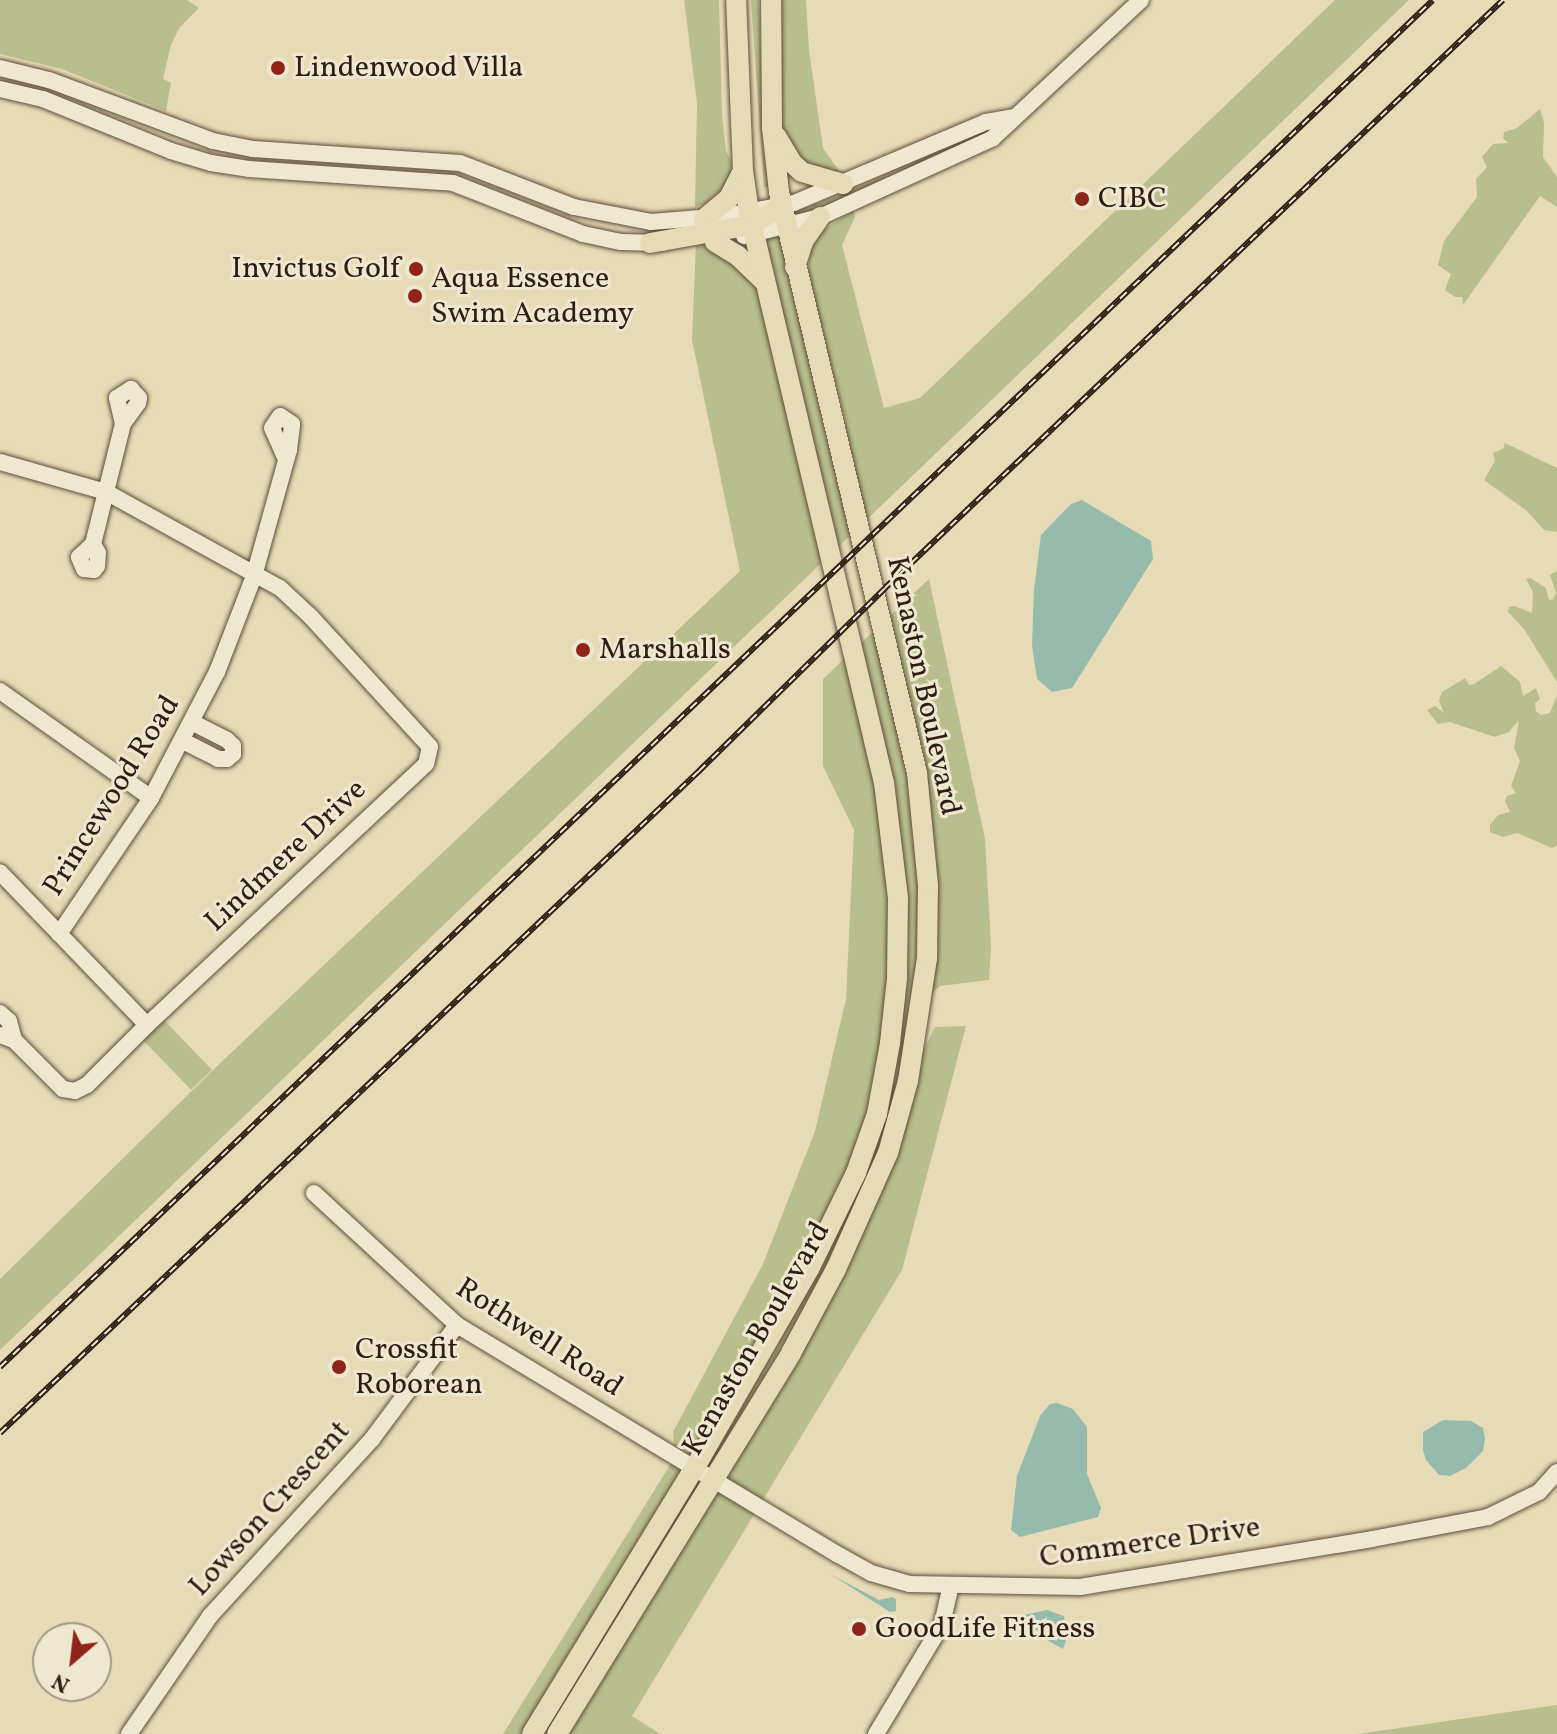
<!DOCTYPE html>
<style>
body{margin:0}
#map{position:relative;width:1557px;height:1734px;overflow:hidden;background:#e6dbb6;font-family:Vollkorn,serif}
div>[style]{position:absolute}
.green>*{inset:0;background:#b8bf8c;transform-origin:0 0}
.water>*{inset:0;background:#96bbac}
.roads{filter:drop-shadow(0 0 2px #5c4d3b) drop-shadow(0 0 2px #5c4d3b)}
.minor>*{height:16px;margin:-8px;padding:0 8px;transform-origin:8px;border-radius:8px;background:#efe8d0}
.major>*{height:20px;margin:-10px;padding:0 10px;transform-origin:10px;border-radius:10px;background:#e6dbb6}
.rail>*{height:6px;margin-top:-3px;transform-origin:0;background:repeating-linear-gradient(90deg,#efe8d0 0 9px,#2e1e12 0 18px);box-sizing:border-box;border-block:2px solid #2e1e12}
.dots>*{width:22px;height:22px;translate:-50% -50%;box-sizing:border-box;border:4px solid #efe8d0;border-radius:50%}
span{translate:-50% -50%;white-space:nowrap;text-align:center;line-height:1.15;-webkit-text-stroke:6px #efe8d0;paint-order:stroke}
.poi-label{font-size:30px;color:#2e1e12}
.left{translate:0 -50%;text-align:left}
.right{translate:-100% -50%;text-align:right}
.street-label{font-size:30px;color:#2e1e12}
.north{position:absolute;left:32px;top:1622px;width:80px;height:80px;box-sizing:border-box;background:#efe8d0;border:2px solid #a29784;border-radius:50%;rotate:208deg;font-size:22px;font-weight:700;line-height:32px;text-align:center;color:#2e1e12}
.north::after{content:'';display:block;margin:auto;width:28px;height:36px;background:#8f2418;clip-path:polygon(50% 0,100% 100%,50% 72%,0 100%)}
</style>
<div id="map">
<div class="green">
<div style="clip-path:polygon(0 0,187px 0,199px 8px,180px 27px,171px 45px,163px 79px,171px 83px,166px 111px,62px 69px,0 54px)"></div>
<div style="clip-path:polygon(684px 0,719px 0,722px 115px,726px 151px,732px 163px,726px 192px,722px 189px,705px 204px,695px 207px,697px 103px)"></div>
<div style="clip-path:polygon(751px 0,759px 0,762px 94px,769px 171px,768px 187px,764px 187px)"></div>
<div style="clip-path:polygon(781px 0,806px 0,809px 50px,823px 148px,840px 172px,804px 166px,783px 130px)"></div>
<div style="clip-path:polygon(1335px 0,1409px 0,0 1350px,0 1279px,213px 1070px,740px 571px,692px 340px,696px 243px,715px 242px,762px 279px,753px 234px,785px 227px,834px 423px,845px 420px,808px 272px,811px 244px,820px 232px,853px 211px,855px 217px,842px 245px,884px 408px,920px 398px)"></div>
<div style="clip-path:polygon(1540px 109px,1544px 123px,1543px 157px,1557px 177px,1557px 207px,1540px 196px,1463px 305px,1462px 297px,1455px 297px,1445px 290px,1451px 274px,1438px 265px,1444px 241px,1477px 197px,1476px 179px,1487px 167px,1482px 157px,1493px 144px,1508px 143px,1503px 138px,1504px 132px,1517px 128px)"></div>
<div style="clip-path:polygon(995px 126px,990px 134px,953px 156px,798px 217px,797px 211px,898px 172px,948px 145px)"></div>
<div style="clip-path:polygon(1505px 443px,1557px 468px,1557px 532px,1544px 530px,1527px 511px,1484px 480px,1495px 461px,1493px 453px,1503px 449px)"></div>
<div style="clip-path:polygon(1557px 571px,1557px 682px,1524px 629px,1508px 612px,1509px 607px,1514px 606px,1532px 613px,1533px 592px,1526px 579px,1530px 578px,1546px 588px,1549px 600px,1553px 599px,1556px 593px,1550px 575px)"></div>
<div style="clip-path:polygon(929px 579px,985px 839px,991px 945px,989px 980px,940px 986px,922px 1002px,910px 1077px,935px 1027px,966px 1026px,902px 1270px,632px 1716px,660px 1734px,557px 1734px,712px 1480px,695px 1469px,530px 1734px,503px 1734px,675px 1457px,673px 1432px,763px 1264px,815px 1131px,846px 999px,854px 830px,823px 766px,823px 679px)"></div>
<div style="clip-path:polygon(1501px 666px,1520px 682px,1523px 696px,1536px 688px,1540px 699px,1535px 703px,1536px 711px,1541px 715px,1550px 713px,1557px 695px,1557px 845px,1552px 848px,1517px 833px,1503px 837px,1490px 832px,1490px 825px,1498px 815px,1510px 812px,1505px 801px,1507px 796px,1516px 793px,1511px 786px,1520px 761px,1514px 748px,1519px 720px,1509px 732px,1495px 737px,1450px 722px,1438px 724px,1427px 710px,1435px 706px,1444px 713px,1439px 701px,1442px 692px,1465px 678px,1469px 685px,1474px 684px)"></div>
<div style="left:164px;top:1020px;width:69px;height:29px;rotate:46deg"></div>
<div style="clip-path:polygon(1557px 1705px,1557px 1734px,1358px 1734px)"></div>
</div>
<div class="water">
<div style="clip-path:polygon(1082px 500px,1151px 541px,1153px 559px,1072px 688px,1052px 692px,1037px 679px,1032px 645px,1034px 590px,1041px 535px,1071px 504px)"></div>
<div style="clip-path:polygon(1057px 1403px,1073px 1409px,1087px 1427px,1087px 1474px,1101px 1508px,1098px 1517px,1020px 1537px,1011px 1530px,1017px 1476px,1040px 1416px,1050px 1404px)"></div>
<div style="clip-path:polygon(1443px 1420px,1471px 1421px,1483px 1428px,1485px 1438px,1483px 1451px,1466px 1468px,1450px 1476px,1439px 1475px,1426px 1460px,1423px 1450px,1423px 1432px)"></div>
<div style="clip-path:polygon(830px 1574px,879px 1600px,892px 1597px,896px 1599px,896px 1611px,890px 1612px)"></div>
<div style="clip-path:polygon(1047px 1610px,1064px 1616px,1066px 1640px,1063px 1649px,1017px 1624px,1023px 1615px)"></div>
</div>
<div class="roads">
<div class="minor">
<div style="left:0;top:68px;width:50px;rotate:13.8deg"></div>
<div style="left:49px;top:80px;width:175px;rotate:20.4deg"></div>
<div style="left:213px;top:141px;width:41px;rotate:11.3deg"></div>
<div style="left:253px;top:149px;width:207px;rotate:3.9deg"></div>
<div style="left:460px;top:163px;width:122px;rotate:21.1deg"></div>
<div style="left:574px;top:207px;width:78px;rotate:11deg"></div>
<div style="left:651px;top:222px;width:74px;rotate:-4.6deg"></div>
<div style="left:725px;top:216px;width:70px;rotate:-10.7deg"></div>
<div style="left:794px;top:203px;width:208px;rotate:-22.9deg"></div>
<div style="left:986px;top:122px;width:28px;rotate:-10deg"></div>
<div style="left:0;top:89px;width:44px;rotate:13.1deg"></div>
<div style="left:43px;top:99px;width:138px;rotate:22.1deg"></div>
<div style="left:171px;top:151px;width:42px;rotate:16.7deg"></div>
<div style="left:211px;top:163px;width:38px;rotate:9deg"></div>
<div style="left:249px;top:169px;width:204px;rotate:3.9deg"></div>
<div style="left:453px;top:183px;width:140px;rotate:21.4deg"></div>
<div style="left:583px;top:234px;width:39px;rotate:12deg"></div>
<div style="left:621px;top:242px;width:41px;rotate:1.4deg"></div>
<div style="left:744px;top:236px;width:78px;rotate:-14deg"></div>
<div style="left:820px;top:217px;width:190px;rotate:-24.5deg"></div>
<div style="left:993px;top:138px;width:202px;rotate:-43deg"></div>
<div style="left:0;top:462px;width:110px;rotate:15.8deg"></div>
<div style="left:106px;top:492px;width:199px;rotate:28.9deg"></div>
<div style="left:280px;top:588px;width:42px;rotate:43.1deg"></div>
<div style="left:311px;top:617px;width:176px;rotate:47.5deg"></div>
<div style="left:430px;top:747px;width:17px;rotate:103deg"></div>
<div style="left:426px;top:764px;width:382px;rotate:136.9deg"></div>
<div style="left:147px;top:1025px;width:212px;rotate:-133.9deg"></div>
<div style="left:93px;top:544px;width:10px;rotate:61deg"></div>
<div style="left:98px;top:553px;width:13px;rotate:94deg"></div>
<div style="left:97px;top:566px;width:5px;rotate:127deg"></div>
<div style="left:94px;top:570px;width:10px;rotate:-174deg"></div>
<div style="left:84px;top:569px;width:13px;rotate:-113deg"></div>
<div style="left:79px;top:557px;width:19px;rotate:-43deg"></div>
<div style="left:93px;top:544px;width:124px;rotate:-76deg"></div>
<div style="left:123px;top:424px;width:27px;rotate:-103deg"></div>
<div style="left:117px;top:398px;width:17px;rotate:-33deg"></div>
<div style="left:131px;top:389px;width:12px;rotate:48deg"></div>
<div style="left:139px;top:398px;width:5px;rotate:101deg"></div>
<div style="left:138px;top:403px;width:26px;rotate:126deg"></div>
<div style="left:0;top:691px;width:185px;rotate:35.3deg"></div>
<div style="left:183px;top:741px;width:39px;rotate:27deg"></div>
<div style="left:218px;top:759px;width:9px"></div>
<div style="left:227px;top:759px;width:8px;rotate:-40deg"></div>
<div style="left:233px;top:754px;width:8px;rotate:-90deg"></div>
<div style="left:233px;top:746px;width:8px;rotate:-135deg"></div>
<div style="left:227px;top:740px;width:38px;rotate:-153deg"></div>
<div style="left:59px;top:934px;width:164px;rotate:-55.9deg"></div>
<div style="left:151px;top:798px;width:142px;rotate:-62.4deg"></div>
<div style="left:217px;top:672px;width:103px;rotate:-68.9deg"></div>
<div style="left:254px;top:576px;width:131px;rotate:-74.5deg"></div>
<div style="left:289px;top:450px;width:26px;rotate:-83deg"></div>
<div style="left:292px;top:424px;width:14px;rotate:-146deg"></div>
<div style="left:280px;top:416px;width:14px;rotate:124deg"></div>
<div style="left:272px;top:428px;width:35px;rotate:66deg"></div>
<div style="left:0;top:1013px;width:12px;rotate:42deg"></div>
<div style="left:9px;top:1021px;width:20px;rotate:75deg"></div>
<div style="left:0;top:1035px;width:15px;rotate:20deg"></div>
<div style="left:14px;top:1040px;width:69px;rotate:45deg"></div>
<div style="left:63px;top:1089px;width:12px;rotate:9deg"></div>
<div style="left:75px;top:1091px;width:13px;rotate:-27deg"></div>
<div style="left:87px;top:1085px;width:85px;rotate:-45deg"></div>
<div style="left:314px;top:1193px;width:195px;rotate:42.7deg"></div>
<div style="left:457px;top:1325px;width:444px;rotate:31.1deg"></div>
<div style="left:837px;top:1554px;width:39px;rotate:29deg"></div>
<div style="left:871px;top:1573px;width:40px;rotate:16deg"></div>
<div style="left:909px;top:1584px;width:171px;rotate:1deg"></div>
<div style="left:1080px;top:1587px;width:296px;rotate:-9.3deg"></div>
<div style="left:1372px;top:1539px;width:118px;rotate:-10.7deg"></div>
<div style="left:1488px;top:1517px;width:57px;rotate:-26.1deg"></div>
<div style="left:1539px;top:1492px;width:27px;rotate:-48deg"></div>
<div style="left:129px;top:1734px;width:143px;rotate:-55.5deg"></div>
<div style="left:210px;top:1616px;width:240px;rotate:-47.5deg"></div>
<div style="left:372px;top:1439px;width:142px;rotate:-53.3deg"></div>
<div style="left:876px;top:1734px;width:128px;rotate:-59deg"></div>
<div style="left:942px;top:1624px;width:40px;rotate:-77deg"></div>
</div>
<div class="major">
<div style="left:776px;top:136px;width:31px;rotate:59deg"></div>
<div style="left:792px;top:163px;width:13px;rotate:42deg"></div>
<div style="left:802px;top:172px;width:43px;rotate:16.3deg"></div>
<div style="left:704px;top:219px;width:33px;rotate:-40deg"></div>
<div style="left:729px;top:198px;width:30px;rotate:-63deg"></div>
<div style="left:715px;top:242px;width:26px;rotate:31deg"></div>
<div style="left:737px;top:255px;width:36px;rotate:44deg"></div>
<div style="left:650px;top:243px;width:103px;rotate:-10.1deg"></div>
<div style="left:751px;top:225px;width:36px;rotate:-32deg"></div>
<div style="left:795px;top:267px;width:28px;rotate:-72deg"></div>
<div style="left:804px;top:240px;width:28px;rotate:-55deg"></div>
<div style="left:532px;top:1734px;width:311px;rotate:-58.6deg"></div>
<div style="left:694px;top:1469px;width:233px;rotate:-60.1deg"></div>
<div style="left:810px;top:1267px;width:105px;rotate:-63.9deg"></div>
<div style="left:856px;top:1173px;width:63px;rotate:-70.4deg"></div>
<div style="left:877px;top:1114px;width:72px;rotate:-79.6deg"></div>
<div style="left:890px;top:1043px;width:64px;rotate:-83.8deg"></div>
<div style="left:897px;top:979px;width:81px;rotate:-89.3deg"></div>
<div style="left:898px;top:898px;width:116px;rotate:-96.9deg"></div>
<div style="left:884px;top:783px;width:587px;rotate:-103.3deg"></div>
<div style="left:749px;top:212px;width:41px;rotate:-98.3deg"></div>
<div style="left:743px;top:171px;width:171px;rotate:-92.3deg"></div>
<div style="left:557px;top:1734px;width:447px;rotate:-58.4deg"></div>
<div style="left:791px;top:1353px;width:95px;rotate:-61.8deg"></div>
<div style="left:836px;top:1269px;width:127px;rotate:-65.9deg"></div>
<div style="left:888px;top:1153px;width:75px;rotate:-74.5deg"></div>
<div style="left:908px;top:1081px;width:124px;rotate:-81.2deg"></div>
<div style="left:927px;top:958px;width:73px;rotate:-89.2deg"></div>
<div style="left:928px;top:885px;width:113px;rotate:-95.6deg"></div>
<div style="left:917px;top:773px;width:597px;rotate:-103.36deg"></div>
<div style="left:779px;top:192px;width:64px;rotate:-96.2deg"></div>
<div style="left:772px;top:128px;width:128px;rotate:-90.4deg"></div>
</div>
</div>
<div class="rail">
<div style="left:0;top:1367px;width:1980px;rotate:-43.65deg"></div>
<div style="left:0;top:1433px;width:963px;rotate:-43.44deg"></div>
<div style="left:699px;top:771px;width:261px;rotate:-44.5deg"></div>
<div style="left:885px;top:588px;width:853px;rotate:-43.58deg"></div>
</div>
<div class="dots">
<div style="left:278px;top:68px;background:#8f2418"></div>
<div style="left:1082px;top:199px;background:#8f2418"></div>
<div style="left:416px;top:269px;background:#8f2418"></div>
<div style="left:415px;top:296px;background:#8f2418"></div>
<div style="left:583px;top:650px;background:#8f2418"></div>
<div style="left:339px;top:1367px;background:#8f2418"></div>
<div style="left:859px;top:1629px;background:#8f2418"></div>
</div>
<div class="poi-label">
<span class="left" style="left:294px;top:68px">Lindenwood Villa</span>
<span class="left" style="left:1098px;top:199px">CIBC</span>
<span class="right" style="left:400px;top:269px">Invictus Golf</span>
<span class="left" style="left:431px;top:296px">Aqua Essence<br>Swim Academy</span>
<span class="left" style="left:599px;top:650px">Marshalls</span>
<span class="left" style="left:355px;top:1367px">Crossfit<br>Roborean</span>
<span class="left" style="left:875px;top:1629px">GoodLife Fitness</span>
</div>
<div class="street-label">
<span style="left:923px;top:686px;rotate:78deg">Kenaston Boulevard</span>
<span style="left:112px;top:796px;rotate:-58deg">Princewood Road</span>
<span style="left:286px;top:856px;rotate:-43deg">Lindmere Drive</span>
<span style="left:539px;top:1338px;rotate:33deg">Rothwell Road</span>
<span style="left:757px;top:1339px;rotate:-60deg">Kenaston Boulevard</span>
<span style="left:270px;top:1509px;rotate:-48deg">Lowson Crescent</span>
<span style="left:1150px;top:1543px;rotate:-8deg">Commerce Drive</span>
</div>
<div class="north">N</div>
</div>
